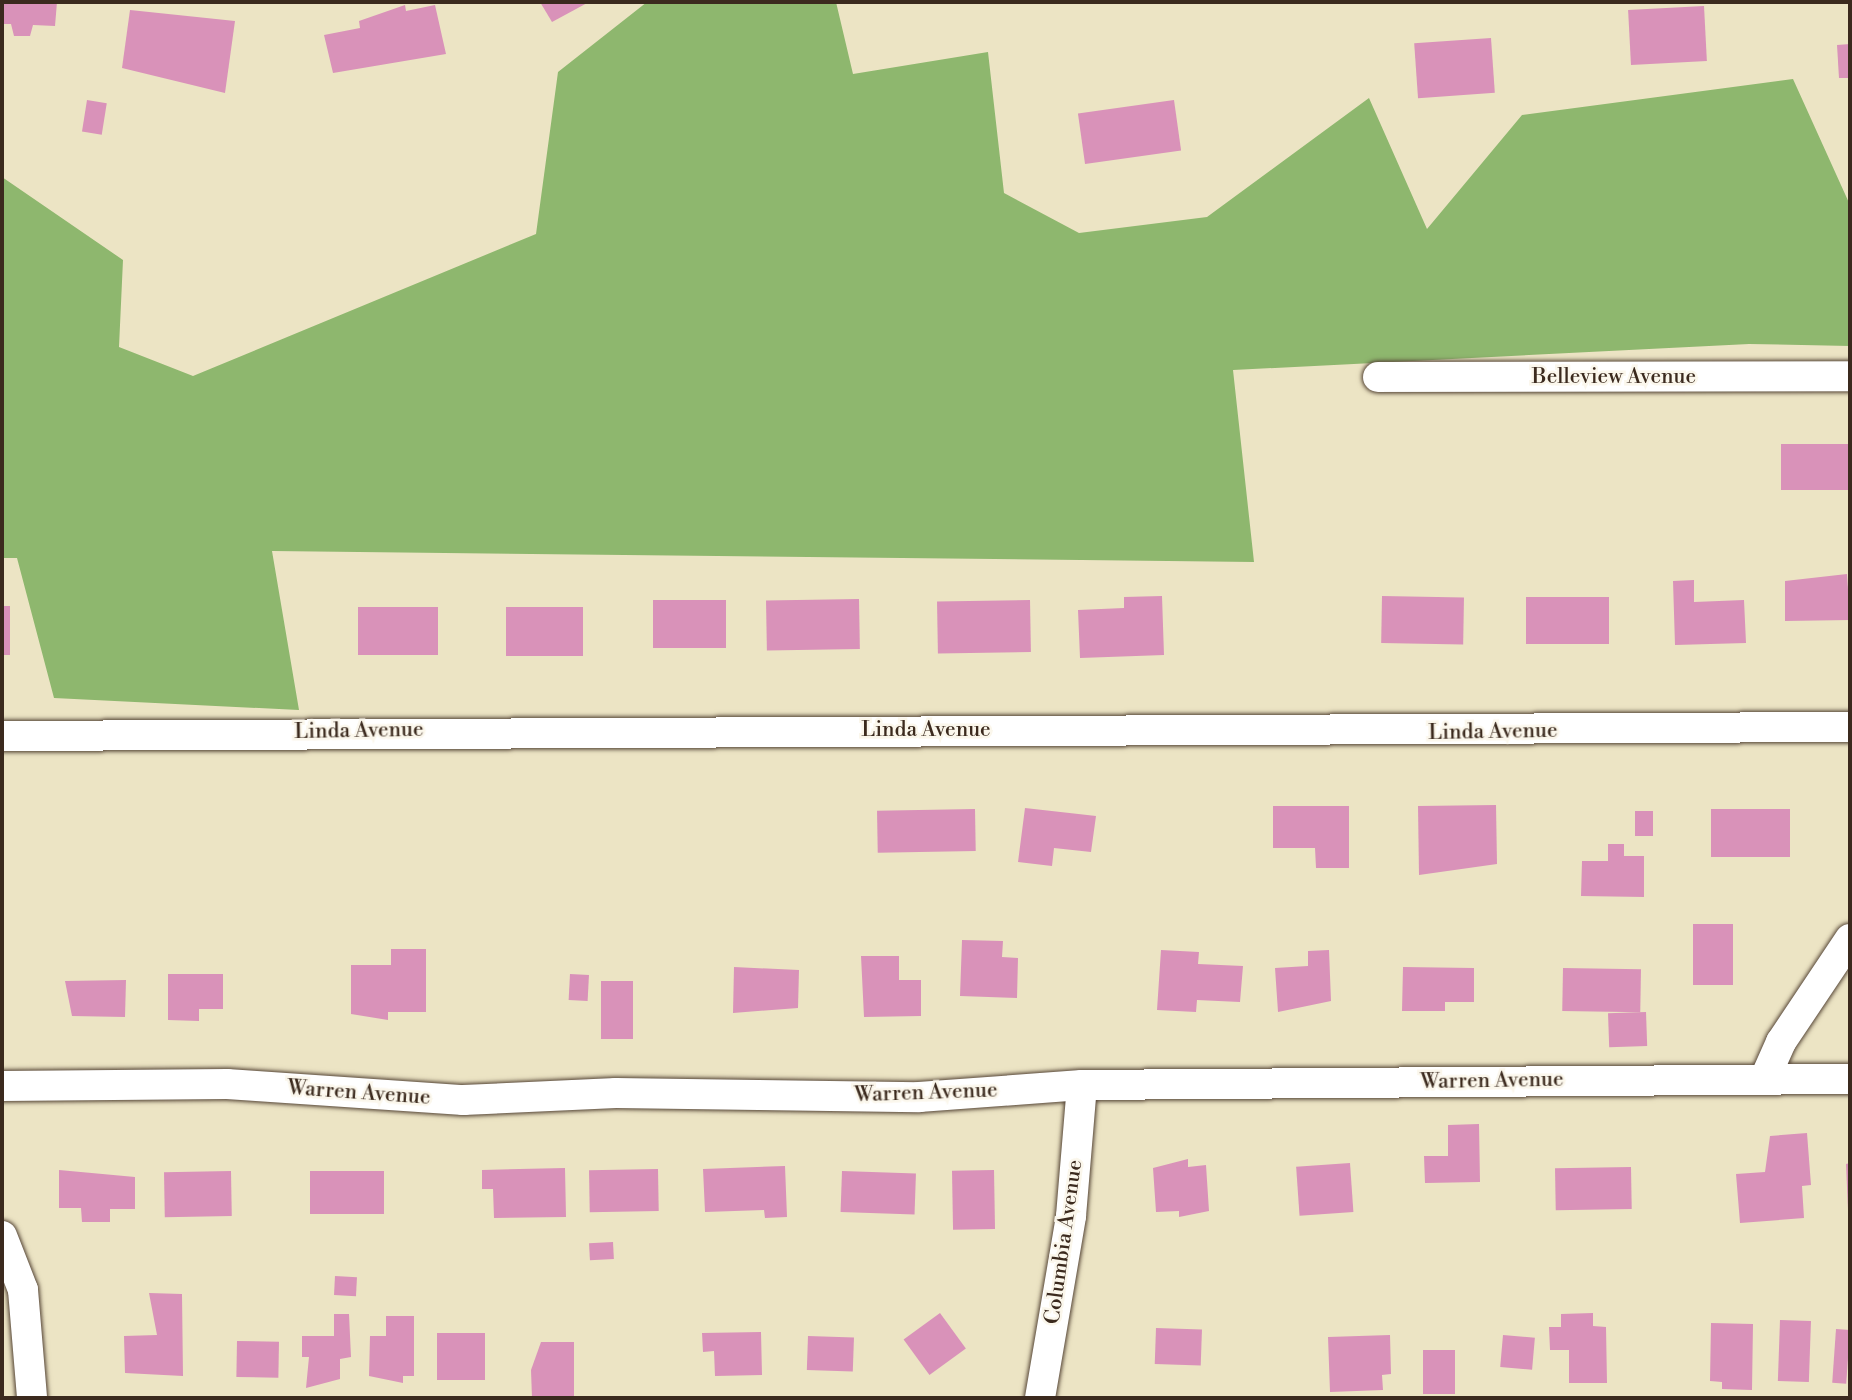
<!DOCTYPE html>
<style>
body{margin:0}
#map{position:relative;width:1852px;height:1400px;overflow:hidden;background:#ece4c4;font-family:"Libre Bodoni",serif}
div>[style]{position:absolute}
.forest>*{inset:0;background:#8eb76e}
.building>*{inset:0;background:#d992b9;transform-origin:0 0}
.roads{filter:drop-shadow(0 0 2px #564637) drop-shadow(0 0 2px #564637)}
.street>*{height:30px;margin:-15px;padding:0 15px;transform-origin:15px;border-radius:15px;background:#fff}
span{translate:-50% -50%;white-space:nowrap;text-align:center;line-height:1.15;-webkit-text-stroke:5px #fbf7ec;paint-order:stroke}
.street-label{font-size:21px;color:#3b2a1e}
.frame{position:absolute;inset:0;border:4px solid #3b2a1e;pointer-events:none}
</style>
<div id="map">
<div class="forest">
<div style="clip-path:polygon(647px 2px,836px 2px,853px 74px,988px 52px,1004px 193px,1079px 233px,1207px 217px,1369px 98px,1427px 229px,1522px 115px,1793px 79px,1850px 205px,1850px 346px,1749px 344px,1233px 370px,1254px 562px,272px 551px,299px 710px,54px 698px,17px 558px,2px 558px,2px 177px,123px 260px,119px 347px,193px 376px,536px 234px,558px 72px)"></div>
</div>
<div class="building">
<div style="clip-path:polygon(2px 2px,57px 2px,55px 26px,33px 25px,30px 36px,14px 36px,11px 24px,2px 24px)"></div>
<div style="clip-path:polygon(540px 2px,589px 2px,552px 22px)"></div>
<div style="clip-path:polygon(405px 5px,406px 11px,435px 5px,446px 54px,333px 73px,324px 35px,360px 28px,359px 21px)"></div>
<div style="left:1704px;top:6px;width:55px;height:76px;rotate:87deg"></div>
<div style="clip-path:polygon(130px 10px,235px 21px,225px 93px,122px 68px)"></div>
<div style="left:1491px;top:38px;width:55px;height:77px;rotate:86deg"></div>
<div style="clip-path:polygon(1850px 44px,1850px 78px,1839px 78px,1837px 45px)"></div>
<div style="left:87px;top:100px;width:20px;height:32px;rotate:9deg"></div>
<div style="left:1174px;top:100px;width:51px;height:97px;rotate:82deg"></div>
<div style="left:1781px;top:444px;width:69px;height:46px"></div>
<div style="clip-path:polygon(1847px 574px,1850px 620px,1785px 621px,1785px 581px)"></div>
<div style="clip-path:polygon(1694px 580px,1694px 602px,1744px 600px,1746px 643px,1675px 645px,1673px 581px)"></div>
<div style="clip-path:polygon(1162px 596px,1164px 655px,1080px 658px,1078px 610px,1124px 608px,1124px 597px)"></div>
<div style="left:1382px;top:596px;width:82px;height:47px;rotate:1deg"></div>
<div style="left:1526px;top:597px;width:83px;height:47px"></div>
<div style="left:859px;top:599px;width:50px;height:93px;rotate:89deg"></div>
<div style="left:653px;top:600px;width:73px;height:48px"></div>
<div style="left:1030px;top:600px;width:52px;height:93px;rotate:89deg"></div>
<div style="left:2px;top:606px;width:8px;height:49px"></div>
<div style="left:438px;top:607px;width:48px;height:80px;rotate:90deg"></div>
<div style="left:506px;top:607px;width:77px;height:49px"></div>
<div style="clip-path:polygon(1496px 805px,1497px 864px,1419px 875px,1418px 806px)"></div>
<div style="clip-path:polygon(1273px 806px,1349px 806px,1349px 868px,1316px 868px,1315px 848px,1273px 848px)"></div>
<div style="clip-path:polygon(1025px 808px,1096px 816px,1091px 852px,1054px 848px,1052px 866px,1018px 862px)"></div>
<div style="left:975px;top:809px;width:42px;height:98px;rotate:89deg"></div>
<div style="left:1790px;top:809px;width:48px;height:79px;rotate:90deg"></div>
<div style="left:1635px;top:811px;width:18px;height:25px"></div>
<div style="clip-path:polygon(1608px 844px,1624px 844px,1624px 856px,1644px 856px,1644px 897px,1581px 896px,1582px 861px,1608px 861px)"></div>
<div style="left:1733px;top:924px;width:61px;height:40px;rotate:90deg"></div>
<div style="clip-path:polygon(962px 940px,1003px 941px,1002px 957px,1018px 958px,1017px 998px,960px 996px)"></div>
<div style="clip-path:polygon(391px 949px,426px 949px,426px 1012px,388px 1012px,388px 1020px,351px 1014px,351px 965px,391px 965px)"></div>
<div style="clip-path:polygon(1161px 950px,1199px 952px,1198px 964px,1243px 966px,1240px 1002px,1197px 1000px,1196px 1012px,1157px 1010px)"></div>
<div style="clip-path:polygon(1329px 950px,1331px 1001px,1278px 1012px,1275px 968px,1308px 966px,1308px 951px)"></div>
<div style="clip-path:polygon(861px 956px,899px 956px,899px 980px,921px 980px,921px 1016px,864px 1017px)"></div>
<div style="clip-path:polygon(734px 967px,799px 970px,798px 1008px,733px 1013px)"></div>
<div style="clip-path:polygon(1403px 967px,1474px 968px,1474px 1002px,1445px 1002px,1445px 1011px,1402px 1011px)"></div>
<div style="left:1563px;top:968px;width:78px;height:43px;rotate:1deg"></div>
<div style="clip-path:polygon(168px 974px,223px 974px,223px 1009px,199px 1009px,199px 1021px,168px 1020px)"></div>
<div style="left:570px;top:974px;width:19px;height:26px;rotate:3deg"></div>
<div style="clip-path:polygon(126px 980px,125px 1017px,72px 1016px,65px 981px)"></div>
<div style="left:601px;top:981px;width:32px;height:58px"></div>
<div style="left:1646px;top:1012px;width:34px;height:38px;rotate:88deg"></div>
<div style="clip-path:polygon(1479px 1124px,1480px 1182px,1425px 1183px,1424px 1156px,1448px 1156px,1448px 1125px)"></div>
<div style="clip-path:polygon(1807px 1133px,1811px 1185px,1802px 1186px,1804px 1218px,1740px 1223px,1736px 1174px,1765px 1172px,1770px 1136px)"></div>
<div style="clip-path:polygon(1188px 1159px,1188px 1167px,1206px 1165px,1209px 1211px,1179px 1217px,1179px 1211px,1156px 1212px,1153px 1168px)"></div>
<div style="left:1350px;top:1163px;width:49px;height:54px;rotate:86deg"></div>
<div style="clip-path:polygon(1850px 1163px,1850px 1210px,1848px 1210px,1846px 1164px)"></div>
<div style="clip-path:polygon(785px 1166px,787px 1217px,765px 1218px,764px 1210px,705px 1212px,703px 1169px)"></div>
<div style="left:1631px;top:1167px;width:42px;height:76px;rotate:89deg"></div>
<div style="clip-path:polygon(565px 1168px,566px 1217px,494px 1218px,493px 1189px,482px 1189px,482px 1170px)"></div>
<div style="left:658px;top:1169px;width:42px;height:69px;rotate:89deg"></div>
<div style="clip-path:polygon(59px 1170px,135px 1177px,135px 1209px,110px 1209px,110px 1222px,82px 1222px,81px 1208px,59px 1208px)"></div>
<div style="left:994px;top:1170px;width:59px;height:42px;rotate:89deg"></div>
<div style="left:231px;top:1171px;width:45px;height:67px;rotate:89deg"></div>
<div style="left:310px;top:1171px;width:74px;height:43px"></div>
<div style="left:842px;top:1171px;width:74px;height:41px;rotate:2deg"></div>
<div style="left:613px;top:1242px;width:17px;height:24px;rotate:87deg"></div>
<div style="left:335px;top:1276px;width:22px;height:19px;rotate:3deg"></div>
<div style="clip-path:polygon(149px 1293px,182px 1294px,183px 1376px,125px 1373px,124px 1336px,157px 1335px)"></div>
<div style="left:940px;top:1313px;width:44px;height:45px;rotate:54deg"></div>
<div style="clip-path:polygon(1593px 1313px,1593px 1326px,1606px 1327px,1607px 1383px,1569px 1383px,1569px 1350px,1550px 1350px,1549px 1327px,1561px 1327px,1561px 1314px)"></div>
<div style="clip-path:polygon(334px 1314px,349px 1314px,351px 1357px,340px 1359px,340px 1379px,306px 1388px,309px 1357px,302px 1357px,302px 1336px,334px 1336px)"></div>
<div style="clip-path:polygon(386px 1316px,414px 1316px,414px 1376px,403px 1376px,403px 1383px,369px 1376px,370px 1336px,386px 1336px)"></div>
<div style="left:1780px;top:1320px;width:31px;height:61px;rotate:2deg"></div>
<div style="clip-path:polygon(1711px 1323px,1753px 1324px,1752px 1390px,1722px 1389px,1722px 1382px,1710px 1381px)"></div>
<div style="left:1156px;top:1328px;width:46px;height:36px;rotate:2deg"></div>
<div style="left:1836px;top:1329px;width:14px;height:54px;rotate:4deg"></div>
<div style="clip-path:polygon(761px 1332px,762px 1375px,715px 1376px,714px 1351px,703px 1352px,702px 1333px)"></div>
<div style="left:437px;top:1333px;width:48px;height:47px"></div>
<div style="clip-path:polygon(1390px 1335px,1391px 1374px,1382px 1375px,1383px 1390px,1330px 1392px,1328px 1337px)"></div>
<div style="left:1503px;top:1335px;width:32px;height:32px;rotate:5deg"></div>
<div style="left:808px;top:1336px;width:46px;height:34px;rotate:2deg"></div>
<div style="left:237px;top:1341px;width:42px;height:36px;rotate:1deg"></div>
<div style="clip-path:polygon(541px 1342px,574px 1342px,574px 1398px,532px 1398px,531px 1370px)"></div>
<div style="left:1423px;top:1350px;width:32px;height:44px"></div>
</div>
<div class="roads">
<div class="street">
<div style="left:1378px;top:377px;width:472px;rotate:-0.1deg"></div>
<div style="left:2px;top:736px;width:1848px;rotate:-0.28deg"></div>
<div style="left:1765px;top:1078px;width:39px;rotate:-66deg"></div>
<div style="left:1781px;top:1042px;width:124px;rotate:-56.2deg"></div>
<div style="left:2px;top:1086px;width:225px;rotate:-0.5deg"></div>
<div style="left:227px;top:1084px;width:237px;rotate:3.9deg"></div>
<div style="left:463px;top:1100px;width:153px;rotate:-2.6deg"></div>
<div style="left:616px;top:1093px;width:303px;rotate:0.8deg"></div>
<div style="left:919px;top:1097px;width:163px;rotate:-4.2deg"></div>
<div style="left:1082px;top:1085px;width:768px;rotate:-0.45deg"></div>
<div style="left:2px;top:1236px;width:58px;rotate:68.7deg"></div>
<div style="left:23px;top:1290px;width:108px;rotate:85.2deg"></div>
<div style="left:1040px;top:1398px;width:185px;rotate:-80.3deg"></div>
<div style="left:1071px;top:1216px;width:131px;rotate:-85.2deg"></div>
</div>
</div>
<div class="street-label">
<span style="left:1614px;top:377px">Belleview Avenue</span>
<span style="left:926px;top:730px">Linda Avenue</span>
<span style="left:359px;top:731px;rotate:-1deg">Linda Avenue</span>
<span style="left:1493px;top:732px;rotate:-1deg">Linda Avenue</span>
<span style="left:1492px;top:1081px;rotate:-1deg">Warren Avenue</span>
<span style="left:359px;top:1093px;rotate:4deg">Warren Avenue</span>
<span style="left:926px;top:1093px;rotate:-2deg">Warren Avenue</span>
<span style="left:1064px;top:1242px;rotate:-82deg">Columbia Avenue</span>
</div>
<div class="frame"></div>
</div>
